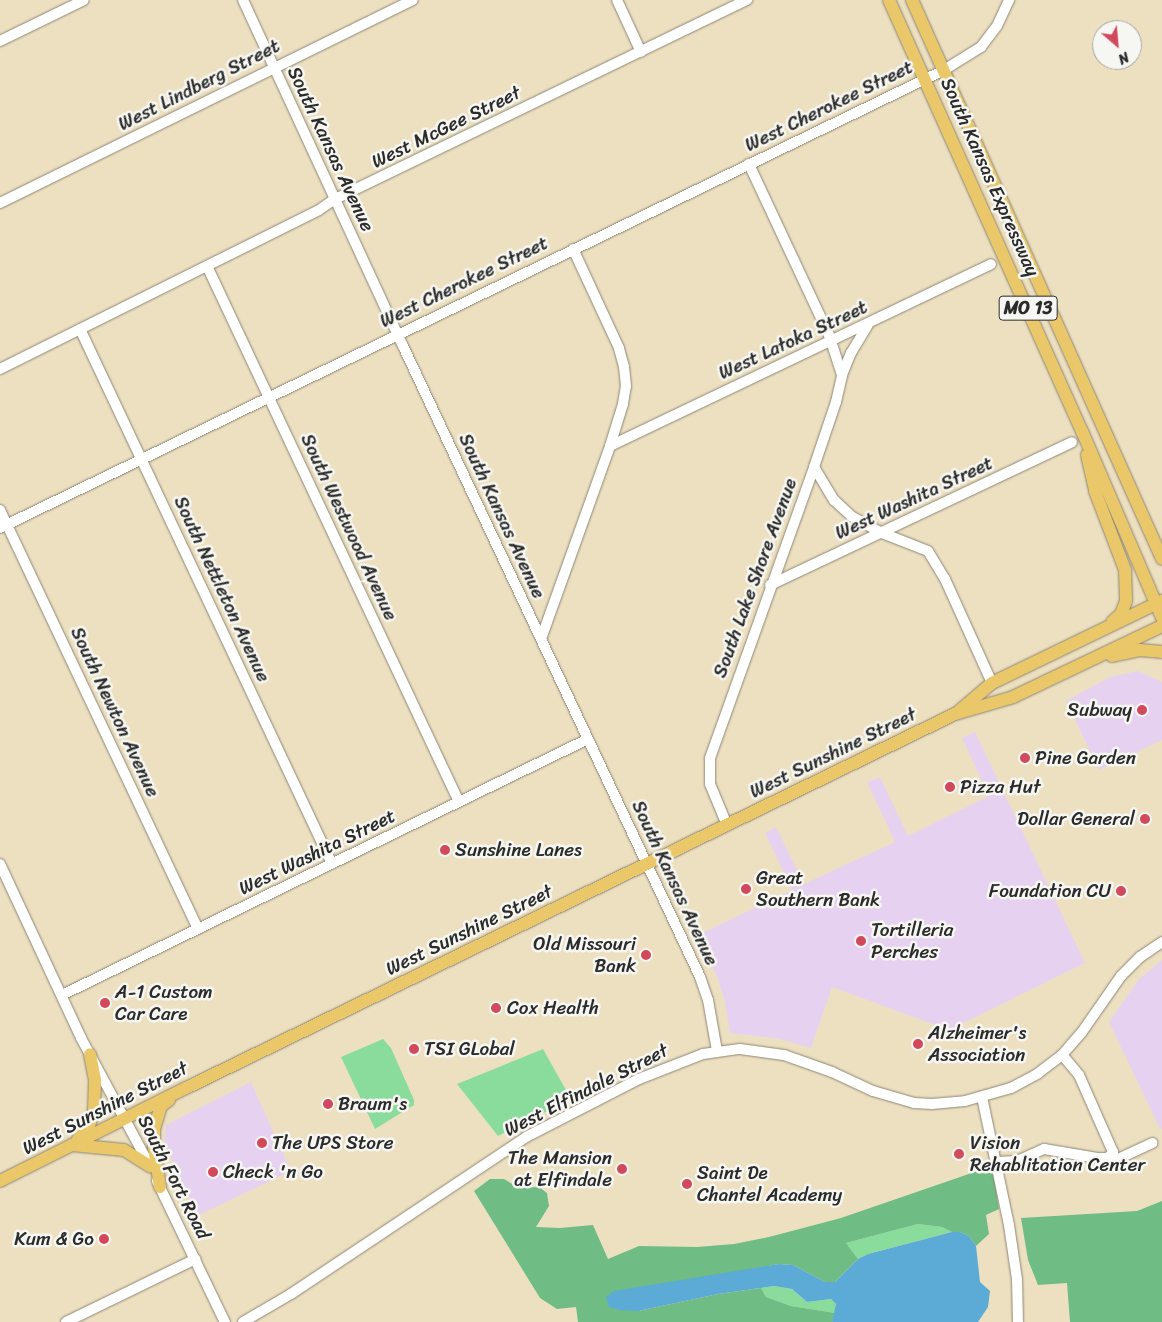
<!DOCTYPE html>
<style>
body{margin:0}
#map{position:relative;width:1162px;height:1322px;overflow:hidden;background:#ede0c0;font-family:Sriracha,sans-serif}
div>[style]{position:absolute}
.built>*{inset:0;background:#e6d2f0}
.green>*{inset:0;background:#8adc9d}
.forest>*{inset:0;background:#6fbc84}
.water>*{inset:0;background:#5cabd6}
.roads{filter:drop-shadow(0 0 1px #8c8676) drop-shadow(0 0 1px #8c8676)}
.minor>*{height:10px;margin:-5px;padding:0 5px;transform-origin:5px;border-radius:5px;background:#fff}
.major>*{height:12px;margin:-6px;padding:0 6px;transform-origin:6px;border-radius:6px;background:#eac769}
.dots>*{width:14px;height:14px;translate:-50% -50%;box-sizing:border-box;border:2px solid #f6f6f2;border-radius:50%}
span{translate:-50% -50%;white-space:nowrap;text-align:center;line-height:1.15;-webkit-text-stroke:5px #f6f6f2;paint-order:stroke}
.shield-label span{padding:1px 4px;background:#f6f6f2;border:1px solid;border-radius:4px;-webkit-text-stroke-width:0}
.shield-label{font-size:18px;color:#2b2b2b;font-weight:700}
.street-label{font-size:19px;color:#2b2b2b}
.poi-label{font-size:19px;color:#2b2b2b}
.right{translate:-100% -50%;text-align:right}
.left{translate:0 -50%;text-align:left}
.north{position:absolute;left:1092px;top:20px;width:50px;height:50px;box-sizing:border-box;background:#f6f6f2;border:1px solid #a5a5a2;border-radius:50%;rotate:153deg;font-size:14px;font-weight:700;line-height:20px;text-align:center;color:#2b2b2b}
.north::after{content:'';display:block;margin:auto;width:18px;height:22px;background:#d1495b;clip-path:polygon(50% 0,100% 100%,50% 72%,0 100%)}
</style>
<div id="map">
<div class="built">
<div style="clip-path:polygon(1138px 671px,1162px 682px,1162px 740px,1099px 770px,1066px 701px,1110px 677px)"></div>
<div style="clip-path:polygon(975px 732px,1085px 963px,949px 1030px,832px 987px,811px 1048px,780px 1039px,730px 1033px,725px 1001px,716px 974px,696px 936px,792px 890px,765px 833px,776px 827px,804px 884px,895px 842px,867px 782px,880px 777px,908px 836px,989px 796px,962px 738px)"></div>
<div style="clip-path:polygon(1162px 960px,1162px 1129px,1160px 1129px,1109px 1022px,1139px 979px)"></div>
<div style="clip-path:polygon(251px 1082px,291px 1171px,197px 1216px,164px 1143px,166px 1125px)"></div>
</div>
<div class="green">
<div style="clip-path:polygon(383px 1039px,391px 1048px,414px 1100px,414px 1105px,375px 1129px,341px 1057px)"></div>
<div style="clip-path:polygon(543px 1049px,571px 1099px,498px 1136px,457px 1084px)"></div>
<div style="clip-path:polygon(918px 1224px,942px 1227px,952px 1232px,868px 1254px,858px 1259px,846px 1243px)"></div>
<div style="clip-path:polygon(774px 1286px,792px 1289px,807px 1302px,831px 1299px,836px 1304px,835px 1313px,791px 1306px,766px 1297px,761px 1288px)"></div>
</div>
<div class="forest">
<div style="clip-path:polygon(992px 1166px,999px 1209px,986px 1215px,989px 1234px,976px 1246px,969px 1236px,960px 1232px,952px 1232px,942px 1227px,918px 1224px,846px 1243px,858px 1259px,835px 1282px,825px 1282px,793px 1265px,779px 1264px,753px 1269px,638px 1311px,718px 1294px,761px 1288px,766px 1297px,791px 1306px,835px 1313px,832px 1322px,578px 1322px,576px 1307px,557px 1309px,540px 1298px,474px 1191px,490px 1179px,504px 1179px,519px 1188px,539px 1187px,547px 1193px,549px 1206px,536px 1227px,560px 1228px,593px 1225px,608px 1259px,639px 1246px,697px 1247px,734px 1244px,769px 1237px,841px 1218px)"></div>
<div style="clip-path:polygon(1162px 1201px,1162px 1322px,1070px 1322px,1067px 1283px,1038px 1285px,1028px 1260px,1021px 1218px,1137px 1211px)"></div>
</div>
<div class="water">
<div style="clip-path:polygon(952px 1232px,960px 1232px,969px 1236px,976px 1246px,980px 1282px,990px 1291px,988px 1307px,978px 1322px,832px 1322px,836px 1304px,831px 1299px,807px 1302px,792px 1289px,774px 1286px,718px 1294px,638px 1311px,620px 1310px,609px 1307px,606px 1297px,614px 1291px,779px 1264px,793px 1265px,825px 1282px,835px 1282px,858px 1259px,868px 1254px)"></div>
</div>
<div class="roads">
<div class="minor">
<div style="left:243px;top:0;width:381px;rotate:65.2deg"></div>
<div style="left:403px;top:346px;width:697px;rotate:64.79deg"></div>
<div style="left:700px;top:977px;width:24px;rotate:71deg"></div>
<div style="left:708px;top:1000px;width:52px;rotate:80deg"></div>
<div style="left:617px;top:0;width:57px;rotate:65.2deg"></div>
<div style="left:0;top:41px;width:93px;rotate:-26deg"></div>
<div style="left:0;top:203px;width:460px;rotate:-26.2deg"></div>
<div style="left:207px;top:266px;width:592px;rotate:64.82deg"></div>
<div style="left:80px;top:329px;width:591px;rotate:64.78deg"></div>
<div style="left:0;top:369px;width:356px;rotate:-26.5deg"></div>
<div style="left:319px;top:210px;width:19px;rotate:-35deg"></div>
<div style="left:335px;top:199px;width:458px;rotate:-25.8deg"></div>
<div style="left:842px;top:375px;width:24px;rotate:-68deg"></div>
<div style="left:851px;top:353px;width:33px;rotate:-59deg"></div>
<div style="left:610px;top:446px;width:422px;rotate:-25.5deg"></div>
<div style="left:814px;top:467px;width:39px;rotate:59deg"></div>
<div style="left:834px;top:500px;width:23px;rotate:43deg"></div>
<div style="left:851px;top:516px;width:35px;rotate:29deg"></div>
<div style="left:882px;top:533px;width:49px;rotate:21.4deg"></div>
<div style="left:928px;top:551px;width:33px;rotate:59deg"></div>
<div style="left:945px;top:579px;width:114px;rotate:65.7deg"></div>
<div style="left:0;top:510px;width:463px;rotate:64.7deg"></div>
<div style="left:0;top:528px;width:1049px;rotate:-25.88deg"></div>
<div style="left:944px;top:70px;width:44px;rotate:-31.9deg"></div>
<div style="left:981px;top:47px;width:26px;rotate:-53deg"></div>
<div style="left:997px;top:26px;width:29px;rotate:-65deg"></div>
<div style="left:770px;top:585px;width:334px;rotate:-25.3deg"></div>
<div style="left:541px;top:639px;width:205px;rotate:-70.3deg"></div>
<div style="left:610px;top:446px;width:44px;rotate:-72.8deg"></div>
<div style="left:623px;top:404px;width:18px;rotate:-81deg"></div>
<div style="left:626px;top:386px;width:19px;rotate:-96deg"></div>
<div style="left:624px;top:367px;width:20px;rotate:-105deg"></div>
<div style="left:619px;top:348px;width:109px;rotate:-114.9deg"></div>
<div style="left:727px;top:825px;width:44px;rotate:-112.5deg"></div>
<div style="left:710px;top:784px;width:26px;rotate:-90deg"></div>
<div style="left:710px;top:758px;width:309px;rotate:-70.3deg"></div>
<div style="left:814px;top:467px;width:69px;rotate:-71.3deg"></div>
<div style="left:836px;top:402px;width:28px;rotate:-77deg"></div>
<div style="left:842px;top:375px;width:42px;rotate:-108deg"></div>
<div style="left:829px;top:335px;width:189px;rotate:-115.1deg"></div>
<div style="left:0;top:864px;width:192px;rotate:65deg"></div>
<div style="left:81px;top:1038px;width:145px;rotate:61.7deg"></div>
<div style="left:62px;top:995px;width:585px;rotate:-25.95deg"></div>
<div style="left:982px;top:1097px;width:131px;rotate:78.1deg"></div>
<div style="left:1009px;top:1225px;width:55px;rotate:81.6deg"></div>
<div style="left:1017px;top:1279px;width:43px;rotate:88.7deg"></div>
<div style="left:1108px;top:1158px;width:10px;rotate:6deg"></div>
<div style="left:1118px;top:1159px;width:38px;rotate:-25deg"></div>
<div style="left:996px;top:1162px;width:21px;rotate:-3deg"></div>
<div style="left:1017px;top:1161px;width:30px;rotate:-24deg"></div>
<div style="left:1044px;top:1149px;width:54px;rotate:9.6deg"></div>
<div style="left:1097px;top:1158px;width:11px"></div>
<div style="left:1108px;top:1158px;width:8px;rotate:-50deg"></div>
<div style="left:1113px;top:1152px;width:84px;rotate:-113.8deg"></div>
<div style="left:1079px;top:1075px;width:26px;rotate:-130deg"></div>
<div style="left:157px;top:1181px;width:157px;rotate:64.3deg"></div>
<div style="left:66px;top:1322px;width:144px;rotate:-25.9deg"></div>
<div style="left:243px;top:1322px;width:56px;rotate:-30.3deg"></div>
<div style="left:291px;top:1294px;width:283px;rotate:-33.7deg"></div>
<div style="left:526px;top:1137px;width:127px;rotate:-27.2deg"></div>
<div style="left:639px;top:1079px;width:69px;rotate:-21.3deg"></div>
<div style="left:703px;top:1054px;width:37px;rotate:-8deg"></div>
<div style="left:740px;top:1049px;width:44px;rotate:7.8deg"></div>
<div style="left:784px;top:1055px;width:51px;rotate:19.5deg"></div>
<div style="left:832px;top:1072px;width:45px;rotate:24.9deg"></div>
<div style="left:873px;top:1091px;width:43px;rotate:16.3deg"></div>
<div style="left:914px;top:1103px;width:18px;rotate:3deg"></div>
<div style="left:932px;top:1104px;width:33px;rotate:-5deg"></div>
<div style="left:965px;top:1101px;width:48px;rotate:-15.8deg"></div>
<div style="left:1011px;top:1088px;width:30px;rotate:-28deg"></div>
<div style="left:1037px;top:1074px;width:31px;rotate:-37deg"></div>
<div style="left:1062px;top:1055px;width:30px;rotate:-49deg"></div>
<div style="left:1082px;top:1032px;width:68px;rotate:-55.1deg"></div>
<div style="left:1121px;top:976px;width:27px;rotate:-45deg"></div>
<div style="left:1140px;top:957px;width:27px;rotate:-34deg"></div>
</div>
<div class="major">
<div style="left:889px;top:0;width:472px;rotate:65.9deg"></div>
<div style="left:1082px;top:431px;width:203px;rotate:66.8deg"></div>
<div style="left:912px;top:0;width:612px;rotate:65.9deg"></div>
<div style="left:1087px;top:455px;width:37px;rotate:77deg"></div>
<div style="left:1095px;top:491px;width:85px;rotate:69.2deg"></div>
<div style="left:1125px;top:570px;width:31px;rotate:88deg"></div>
<div style="left:1126px;top:601px;width:14px;rotate:111deg"></div>
<div style="left:1121px;top:614px;width:11px;rotate:139deg"></div>
<div style="left:1112px;top:656px;width:29px;rotate:-12deg"></div>
<div style="left:1140px;top:650px;width:22px;rotate:5deg"></div>
<div style="left:959px;top:711px;width:43px;rotate:-40.3deg"></div>
<div style="left:992px;top:683px;width:189px;rotate:-25.8deg"></div>
<div style="left:78px;top:1139px;width:14px;rotate:-45deg"></div>
<div style="left:88px;top:1129px;width:20px;rotate:-72deg"></div>
<div style="left:94px;top:1110px;width:30px;rotate:-88deg"></div>
<div style="left:95px;top:1080px;width:26px;rotate:-101deg"></div>
<div style="left:72px;top:1145px;width:52px;rotate:5.5deg"></div>
<div style="left:124px;top:1150px;width:31px;rotate:32deg"></div>
<div style="left:0;top:1181px;width:208px;rotate:-26.6deg"></div>
<div style="left:186px;top:1088px;width:855px;rotate:-25.94deg"></div>
<div style="left:955px;top:714px;width:60px;rotate:-16.3deg"></div>
<div style="left:1013px;top:697px;width:165px;rotate:-25.5deg"></div>
<div style="left:160px;top:1187px;width:40px;rotate:-98.5deg"></div>
<div style="left:154px;top:1147px;width:18px;rotate:-90deg"></div>
<div style="left:154px;top:1129px;width:24px;rotate:-73deg"></div>
<div style="left:161px;top:1106px;width:10px;rotate:-37deg"></div>
</div>
</div>
<div class="dots">
<div style="left:1142px;top:710px;background:#d1495b"></div>
<div style="left:1025px;top:758px;background:#d1495b"></div>
<div style="left:950px;top:787px;background:#d1495b"></div>
<div style="left:1145px;top:819px;background:#d1495b"></div>
<div style="left:445px;top:850px;background:#d1495b"></div>
<div style="left:746px;top:889px;background:#d1495b"></div>
<div style="left:1121px;top:891px;background:#d1495b"></div>
<div style="left:861px;top:941px;background:#d1495b"></div>
<div style="left:646px;top:955px;background:#d1495b"></div>
<div style="left:105px;top:1003px;background:#d1495b"></div>
<div style="left:496px;top:1008px;background:#d1495b"></div>
<div style="left:918px;top:1044px;background:#d1495b"></div>
<div style="left:414px;top:1049px;background:#d1495b"></div>
<div style="left:328px;top:1104px;background:#d1495b"></div>
<div style="left:262px;top:1143px;background:#d1495b"></div>
<div style="left:959px;top:1154px;background:#d1495b"></div>
<div style="left:622px;top:1169px;background:#d1495b"></div>
<div style="left:213px;top:1172px;background:#d1495b"></div>
<div style="left:687px;top:1184px;background:#d1495b"></div>
<div style="left:104px;top:1239px;background:#d1495b"></div>
</div>
<div class="shield-label">
<span style="left:1028px;top:308px">MO 13</span>
</div>
<div class="street-label">
<span style="left:199px;top:85px;rotate:-27deg">West Lindberg Street</span>
<span style="left:829px;top:106px;rotate:-26deg">West Cherokee Street</span>
<span style="left:446px;top:127px;rotate:-26deg">West McGee Street</span>
<span style="left:331px;top:149px;rotate:65deg">South Kansas Avenue</span>
<span style="left:990px;top:177px;rotate:66deg">South Kansas Expressway</span>
<span style="left:464px;top:282px;rotate:-26deg">West Cherokee Street</span>
<span style="left:793px;top:340px;rotate:-25deg">West Latoka Street</span>
<span style="left:914px;top:498px;rotate:-25deg">West Washita Street</span>
<span style="left:502px;top:516px;rotate:65deg">South Kansas Avenue</span>
<span style="left:349px;top:527px;rotate:65deg">South Westwood Avenue</span>
<span style="left:755px;top:578px;rotate:-70deg">South Lake Shore Avenue</span>
<span style="left:222px;top:589px;rotate:65deg">South Nettleton Avenue</span>
<span style="left:115px;top:712px;rotate:65deg">South Newton Avenue</span>
<span style="left:833px;top:753px;rotate:-26deg">West Sunshine Street</span>
<span style="left:317px;top:852px;rotate:-26deg">West Washita Street</span>
<span style="left:675px;top:883px;rotate:65deg">South Kansas Avenue</span>
<span style="left:469px;top:930px;rotate:-26deg">West Sunshine Street</span>
<span style="left:586px;top:1090px;rotate:-27deg">West Elfindale Street</span>
<span style="left:105px;top:1108px;rotate:-27deg">West Sunshine Street</span>
<span style="left:174px;top:1177px;rotate:63deg">South Fort Road</span>
</div>
<div class="poi-label">
<span class="right" style="left:1132px;top:710px">Subway</span>
<span class="left" style="left:1035px;top:758px">Pine Garden</span>
<span class="left" style="left:960px;top:787px">Pizza Hut</span>
<span class="right" style="left:1135px;top:819px">Dollar General</span>
<span class="left" style="left:455px;top:850px">Sunshine Lanes</span>
<span class="left" style="left:756px;top:889px">Great<br>Southern Bank</span>
<span class="right" style="left:1111px;top:891px">Foundation CU</span>
<span class="left" style="left:871px;top:941px">Tortilleria<br>Perches</span>
<span class="right" style="left:636px;top:955px">Old Missouri<br>Bank</span>
<span class="left" style="left:115px;top:1003px">A-1 Custom<br>Car Care</span>
<span class="left" style="left:507px;top:1008px">Cox Health</span>
<span class="left" style="left:928px;top:1044px">Alzheimer's<br>Association</span>
<span class="left" style="left:424px;top:1049px">TSI GLobal</span>
<span class="left" style="left:338px;top:1104px">Braum's</span>
<span class="left" style="left:272px;top:1143px">The UPS Store</span>
<span class="left" style="left:970px;top:1154px">Vision<br>Rehablitation Center</span>
<span class="right" style="left:612px;top:1169px">The Mansion<br>at Elfindale</span>
<span class="left" style="left:223px;top:1172px">Check 'n Go</span>
<span class="left" style="left:697px;top:1184px">Saint De<br>Chantel Academy</span>
<span class="right" style="left:94px;top:1239px">Kum &amp; Go</span>
</div>
<div class="north">N</div>
</div>
